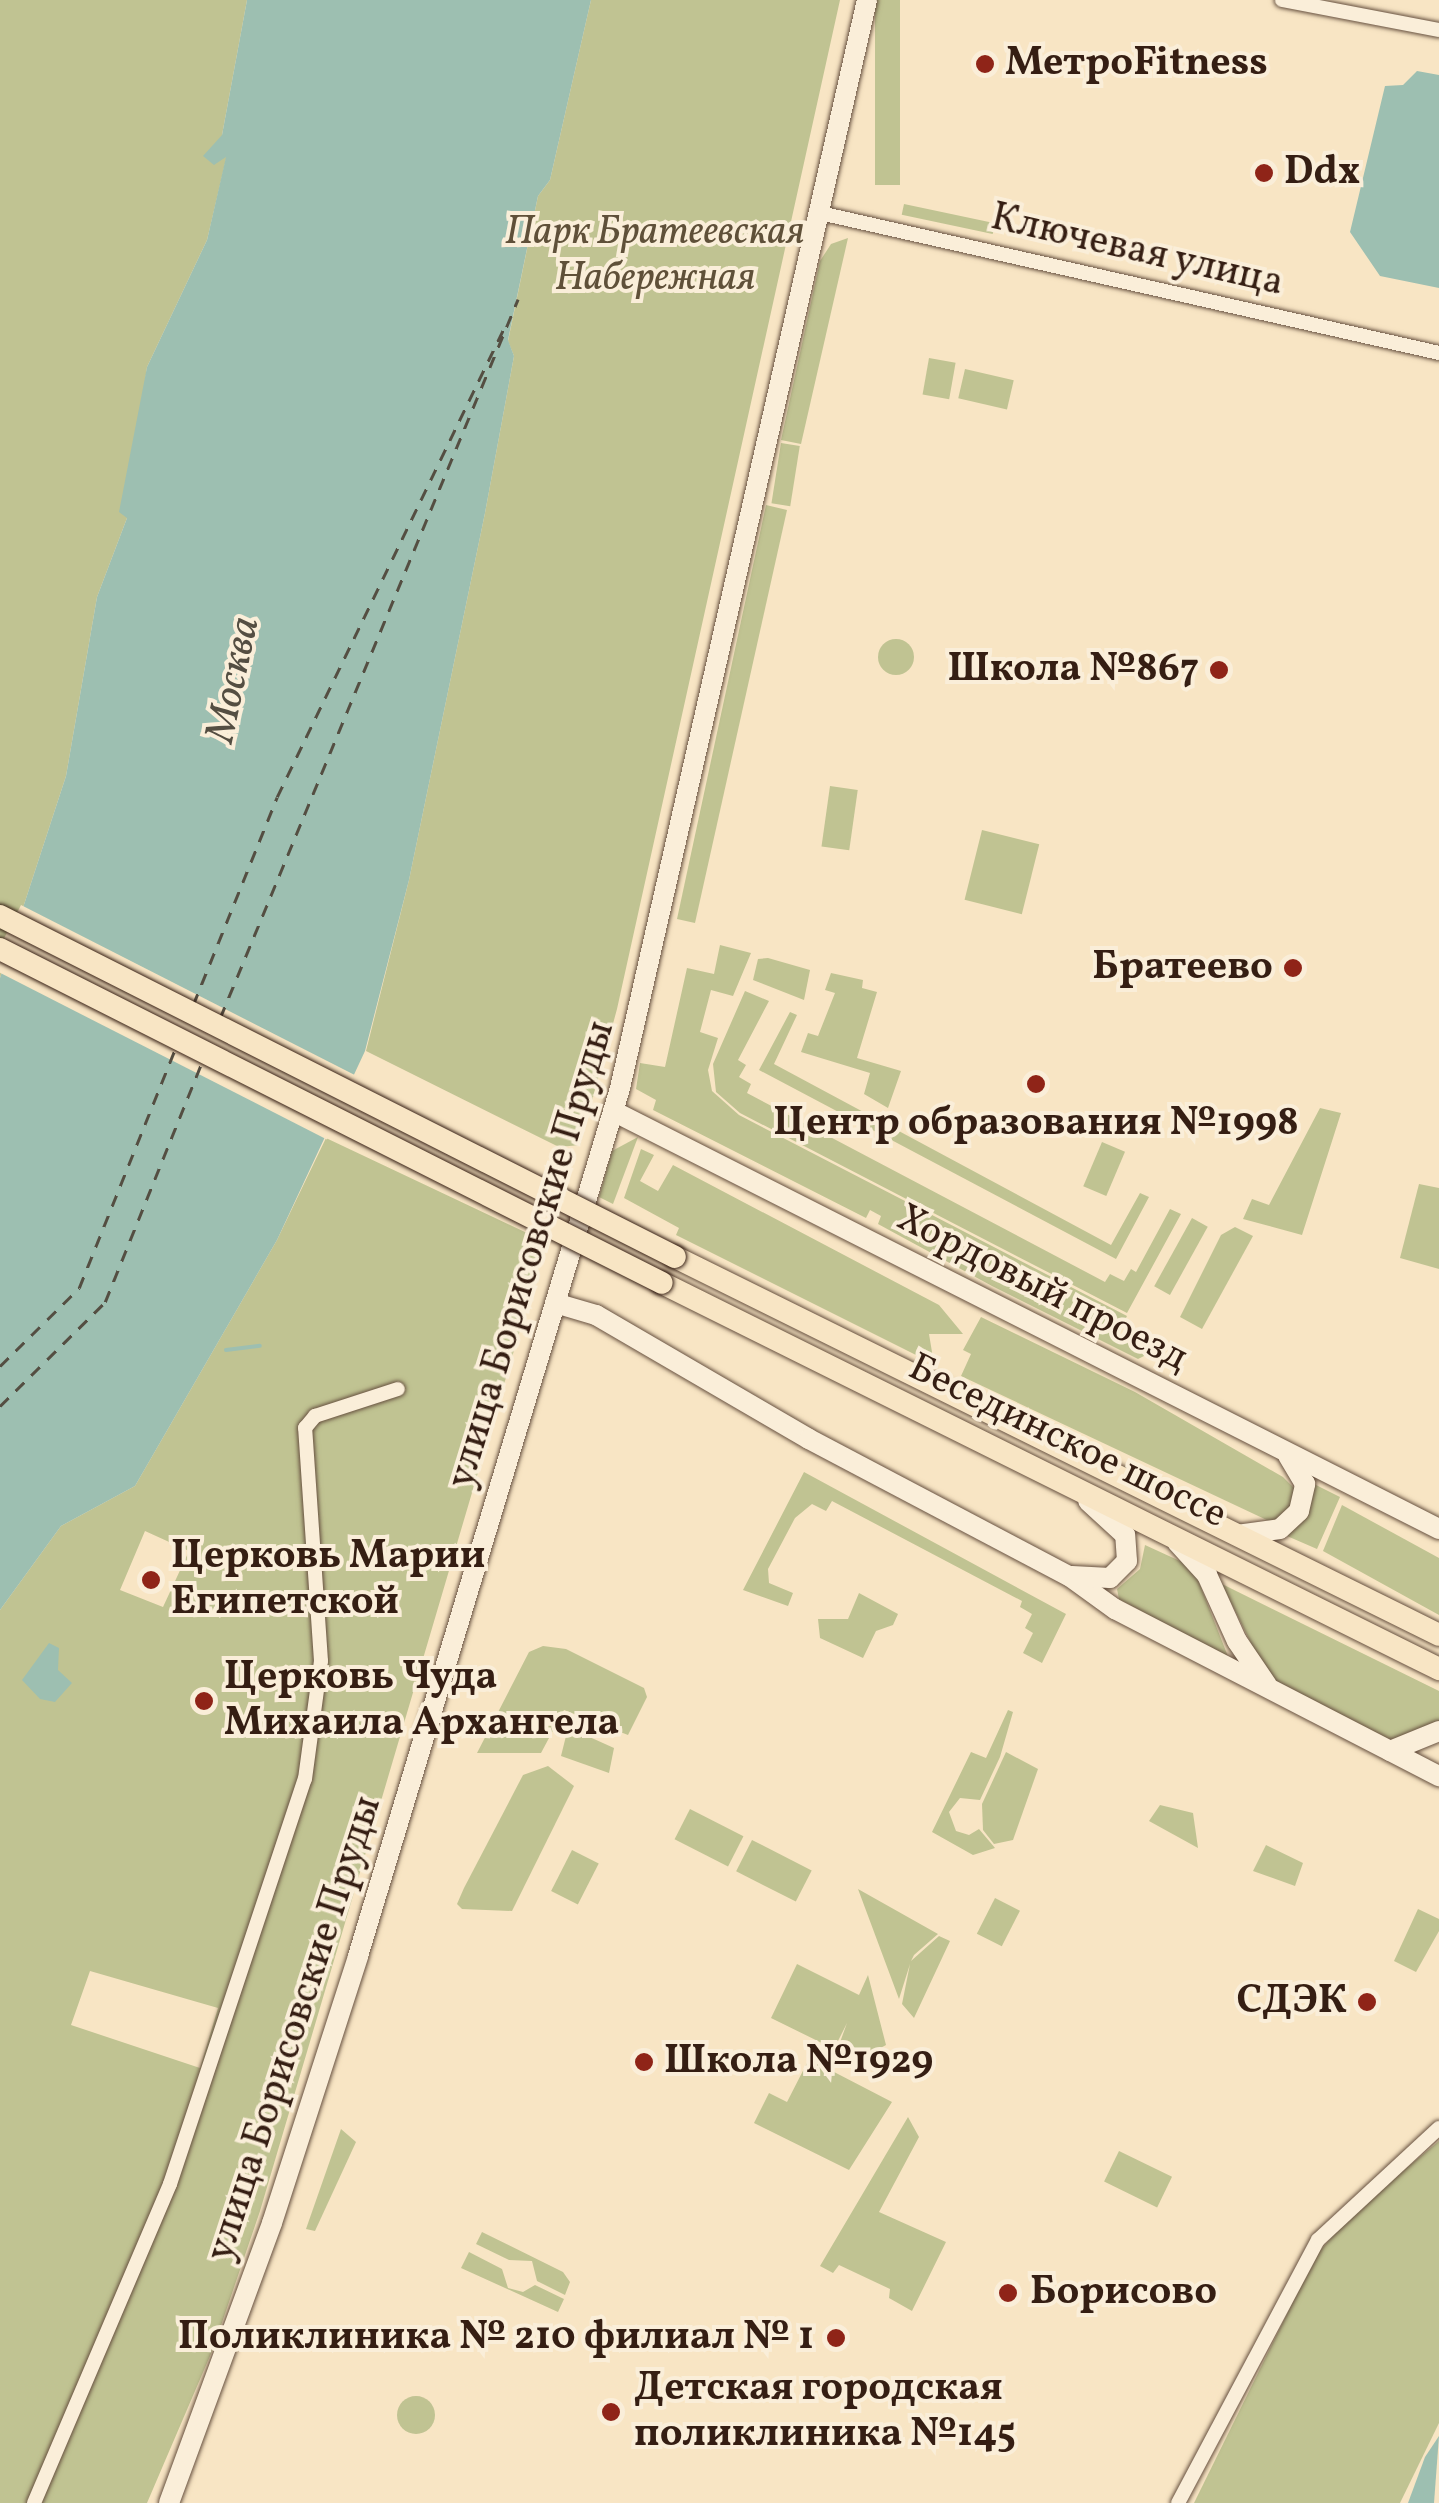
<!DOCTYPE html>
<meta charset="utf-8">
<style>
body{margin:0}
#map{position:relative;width:1439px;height:2503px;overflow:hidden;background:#f8e5c4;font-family:Vollkorn,serif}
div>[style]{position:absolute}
.green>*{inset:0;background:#c0c392;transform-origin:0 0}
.round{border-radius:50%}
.water>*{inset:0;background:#9dbfb1}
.pier>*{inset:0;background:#f8e5c4;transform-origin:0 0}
.stream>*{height:4px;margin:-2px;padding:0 2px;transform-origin:2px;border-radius:2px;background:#9dbfb1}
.ferry>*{height:2.5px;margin-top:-1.25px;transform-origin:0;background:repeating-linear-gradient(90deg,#544e42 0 12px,transparent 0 22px)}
.roads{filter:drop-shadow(0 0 2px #66503f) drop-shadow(0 0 2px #66503f)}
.street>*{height:14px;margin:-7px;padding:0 7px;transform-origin:7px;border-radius:7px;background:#faeed9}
.secondary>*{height:20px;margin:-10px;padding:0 10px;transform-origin:10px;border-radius:10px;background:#faeed9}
.primary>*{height:22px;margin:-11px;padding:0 11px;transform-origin:11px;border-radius:11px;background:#f8e5c4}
.bridges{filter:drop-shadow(0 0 2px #351e13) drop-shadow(0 0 2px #351e13)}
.primary-bridge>*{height:22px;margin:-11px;padding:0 11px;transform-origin:11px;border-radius:11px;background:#f8e5c4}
.dots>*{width:28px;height:28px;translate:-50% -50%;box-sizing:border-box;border:5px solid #faeed9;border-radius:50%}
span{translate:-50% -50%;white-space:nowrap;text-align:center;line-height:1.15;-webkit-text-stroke:8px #faeed9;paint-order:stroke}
.poi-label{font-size:40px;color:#351e13;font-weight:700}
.left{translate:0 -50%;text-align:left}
.right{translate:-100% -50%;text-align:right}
.park-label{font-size:40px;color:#5f5039;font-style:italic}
.street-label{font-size:40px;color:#351e13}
.water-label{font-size:42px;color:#544e42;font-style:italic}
</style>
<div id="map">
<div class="green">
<div style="clip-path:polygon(0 0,247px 0,222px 135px,227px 155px,207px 240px,147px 367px,127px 518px,97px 597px,66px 776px,0 978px)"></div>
<div style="clip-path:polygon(591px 0,840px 0,617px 1009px,580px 1145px,559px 1147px,366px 1051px,409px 880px,485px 513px,514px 356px,508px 341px,538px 196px,550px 180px)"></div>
<div style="left:875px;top:0;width:25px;height:185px"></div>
<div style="left:904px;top:204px;width:93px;height:11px;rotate:12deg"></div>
<div style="clip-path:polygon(848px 238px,801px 444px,781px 440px,820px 261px,831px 244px)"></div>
<div style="left:929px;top:358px;width:27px;height:37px;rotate:10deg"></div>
<div style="left:965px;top:369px;width:50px;height:30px;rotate:13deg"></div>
<div style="left:781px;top:443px;width:19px;height:61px;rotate:9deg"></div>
<div style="clip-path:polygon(766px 505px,787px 510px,695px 923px,677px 919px)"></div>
<div class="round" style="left:878px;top:639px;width:36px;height:36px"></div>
<div style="left:830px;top:786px;width:28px;height:61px;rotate:8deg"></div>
<div style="left:982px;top:830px;width:59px;height:72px;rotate:14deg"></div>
<div style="clip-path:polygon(720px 945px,751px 953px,733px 996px,711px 990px,700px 1032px,718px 1038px,708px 1070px,712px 1091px,739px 1115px,1127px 1316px,1117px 1335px,1146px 1355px,1138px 1359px,992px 1286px,878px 1224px,881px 1216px,870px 1210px,866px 1218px,653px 1110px,656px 1100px,636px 1089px,640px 1063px,665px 1067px,687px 968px,714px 974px)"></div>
<div style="clip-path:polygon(768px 958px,810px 970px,804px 1000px,753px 980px,758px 959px)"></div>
<div style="clip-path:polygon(831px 973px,863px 980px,862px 988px,877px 992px,857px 1058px,901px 1071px,888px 1108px,864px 1094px,870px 1073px,801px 1052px,808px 1033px,818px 1036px,835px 993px,825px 990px)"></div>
<div style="clip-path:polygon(745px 991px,769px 1001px,738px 1060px,746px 1065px,739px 1077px,751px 1084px,747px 1093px,1105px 1282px,1110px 1274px,1124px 1281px,1131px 1269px,1136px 1272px,1170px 1209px,1181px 1214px,1127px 1313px,740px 1113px,716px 1092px,713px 1064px)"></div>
<div style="clip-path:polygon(790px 1012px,797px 1015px,774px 1064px,1111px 1245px,1140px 1193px,1149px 1197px,1116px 1259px,759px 1070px)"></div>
<div style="clip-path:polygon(1320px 1108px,1341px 1113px,1302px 1235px,1243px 1219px,1252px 1199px,1269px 1205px)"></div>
<div style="clip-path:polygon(638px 1137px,613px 1204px,599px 1197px,612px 1151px)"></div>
<div style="clip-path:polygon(evenodd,326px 1138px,546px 1242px,260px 2211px,213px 2349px,147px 2503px,0 2503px,0 1610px,61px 1526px,135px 1486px,277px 1240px,326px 1138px,145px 1531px,189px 1551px,163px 1607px,120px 1590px,145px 1531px,326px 1138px,90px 1971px,218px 2008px,200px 2068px,71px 2025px,90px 1971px)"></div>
<div style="left:1102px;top:1142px;width:25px;height:48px;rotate:23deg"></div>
<div style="clip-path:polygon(641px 1149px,654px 1155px,640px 1181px,658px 1191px,673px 1165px,939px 1305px,963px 1334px,929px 1334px,934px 1364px,676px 1235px,679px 1228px,624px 1198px)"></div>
<div style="clip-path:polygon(1419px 1184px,1439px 1188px,1439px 1269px,1400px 1258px)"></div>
<div style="left:1192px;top:1218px;width:18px;height:78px;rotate:29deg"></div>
<div style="clip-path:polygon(1235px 1227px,1253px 1236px,1202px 1329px,1180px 1317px,1221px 1235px)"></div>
<div style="clip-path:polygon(981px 1317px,1135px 1392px,1283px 1477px,1295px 1489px,1295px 1507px,1271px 1522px,961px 1376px,971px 1354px,963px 1350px)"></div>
<div style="clip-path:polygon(804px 1472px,1066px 1614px,1042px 1663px,1023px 1653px,1033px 1633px,1025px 1628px,1032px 1614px,1020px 1607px,1022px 1601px,832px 1501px,826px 1511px,812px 1504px,795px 1518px,768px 1569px,769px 1583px,793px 1593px,788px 1606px,743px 1590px)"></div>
<div style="clip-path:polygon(1308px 1481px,1340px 1497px,1317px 1549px,1287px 1536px,1308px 1511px)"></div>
<div style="clip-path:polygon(1342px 1505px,1439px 1558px,1439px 1615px,1323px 1551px)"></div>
<div style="clip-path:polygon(1145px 1545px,1193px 1567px,1229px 1659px,1119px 1599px,1117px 1589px,1140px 1569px)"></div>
<div style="clip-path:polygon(1222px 1584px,1439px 1691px,1439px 1723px,1396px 1743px,1268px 1678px)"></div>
<div style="clip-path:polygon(859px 1593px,898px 1614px,893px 1625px,876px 1631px,863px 1658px,820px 1638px,818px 1619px,848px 1619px)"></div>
<div style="clip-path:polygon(543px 1646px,566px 1649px,644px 1688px,647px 1697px,628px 1735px,564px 1710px,541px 1753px,477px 1753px,529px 1652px)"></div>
<div style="clip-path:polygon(1008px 1710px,1013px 1712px,1000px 1757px,980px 1800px,960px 1798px,949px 1812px,956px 1831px,969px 1835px,979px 1829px,995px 1848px,973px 1855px,932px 1832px,971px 1752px,986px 1758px)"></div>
<div style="clip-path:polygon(574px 1730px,614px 1748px,609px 1773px,561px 1756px,567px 1732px)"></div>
<div style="clip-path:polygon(1006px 1752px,1038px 1769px,1013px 1840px,994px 1844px,983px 1830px,982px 1804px)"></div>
<div style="clip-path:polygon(548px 1766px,574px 1786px,512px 1911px,462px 1909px,457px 1904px,464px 1888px,523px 1775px)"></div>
<div style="clip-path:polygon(1160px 1805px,1193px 1813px,1198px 1848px,1149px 1821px)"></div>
<div style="left:690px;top:1809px;width:60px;height:34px;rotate:27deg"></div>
<div style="left:752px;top:1840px;width:67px;height:35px;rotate:27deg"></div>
<div style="clip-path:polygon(1266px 1845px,1303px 1863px,1295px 1886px,1253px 1871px)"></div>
<div style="left:572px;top:1850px;width:30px;height:46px;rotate:27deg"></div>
<div style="clip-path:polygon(858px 1889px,938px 1934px,914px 1955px,911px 1961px,939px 1936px,950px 1941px,914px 2018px,902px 2004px,910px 1964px,899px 1999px)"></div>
<div style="left:995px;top:1898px;width:28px;height:40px;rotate:27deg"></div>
<div style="clip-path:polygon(1418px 1909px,1439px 1919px,1439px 1931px,1416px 1972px,1394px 1961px)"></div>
<div style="clip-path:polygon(797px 1964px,859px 1995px,868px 1975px,886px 2045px,864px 2057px,839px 2045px,847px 2023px,834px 2049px,771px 2018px)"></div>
<div style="clip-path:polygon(809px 2059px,892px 2102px,849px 2170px,754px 2123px,769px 2093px,787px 2102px)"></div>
<div style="clip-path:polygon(908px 2117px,919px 2137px,879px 2212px,946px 2242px,912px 2311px,889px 2298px,890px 2289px,839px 2265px,833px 2273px,820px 2266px)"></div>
<div style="clip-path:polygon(341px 2129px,356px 2142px,315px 2231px,306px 2229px)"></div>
<div style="clip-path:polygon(1439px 2141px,1439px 2423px,1400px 2503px,1194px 2503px,1316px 2255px,1357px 2209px)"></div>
<div style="left:1119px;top:2151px;width:59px;height:34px;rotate:26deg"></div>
<div style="clip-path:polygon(482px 2232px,563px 2272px,570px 2282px,565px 2295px,537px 2281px,532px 2261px,509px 2260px,476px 2244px)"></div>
<div style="clip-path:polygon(469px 2252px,502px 2269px,508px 2288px,523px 2292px,535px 2285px,564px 2299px,558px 2312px,461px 2268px)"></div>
<div class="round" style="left:397px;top:2396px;width:38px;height:38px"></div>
</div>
<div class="water">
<div style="clip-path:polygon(247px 0,591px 0,550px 180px,538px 196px,508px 340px,514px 356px,485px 513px,409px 880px,365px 1051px,277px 1240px,135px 1486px,61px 1526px,0 1610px,0 978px,66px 776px,97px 597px,127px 518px,119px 512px,147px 367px,207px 240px,226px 157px,214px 165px,203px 156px,222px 135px)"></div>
<div style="clip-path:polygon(1417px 71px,1439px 75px,1439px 288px,1380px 276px,1350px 232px,1385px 86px,1403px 85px)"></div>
<div style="clip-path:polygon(49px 1643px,59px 1648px,58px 1670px,72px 1683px,55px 1702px,40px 1699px,22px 1680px)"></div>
<div style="clip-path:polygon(1439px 2436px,1434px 2503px,1408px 2503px,1425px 2457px)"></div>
</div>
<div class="pier">
<div style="left:21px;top:905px;width:379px;height:70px;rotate:27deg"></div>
</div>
<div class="stream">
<div style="left:226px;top:1350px;width:34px;rotate:-7deg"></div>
</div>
<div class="ferry">
<div style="left:193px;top:1005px;width:224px;rotate:-68deg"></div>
<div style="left:277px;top:797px;width:523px;rotate:-64.17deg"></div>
<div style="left:220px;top:1018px;width:778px;rotate:-67.49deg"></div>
<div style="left:0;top:1366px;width:111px;rotate:-44.6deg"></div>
<div style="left:79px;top:1288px;width:258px;rotate:-68.1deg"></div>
<div style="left:0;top:1406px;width:148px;rotate:-44.7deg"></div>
<div style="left:105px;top:1302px;width:259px;rotate:-68deg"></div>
</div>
<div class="roads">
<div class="street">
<div style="left:1282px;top:0;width:160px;rotate:10.8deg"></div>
<div style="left:820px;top:213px;width:635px;rotate:12.74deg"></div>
<div style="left:34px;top:2503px;width:347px;rotate:-66.9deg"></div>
<div style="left:170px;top:2184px;width:427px;rotate:-71.6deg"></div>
<div style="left:305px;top:1779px;width:119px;rotate:-82.3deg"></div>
<div style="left:321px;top:1661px;width:234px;rotate:-93.9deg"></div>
<div style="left:305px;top:1428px;width:16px;rotate:-50deg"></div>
<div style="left:315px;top:1416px;width:87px;rotate:-18deg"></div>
<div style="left:1178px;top:2503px;width:298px;rotate:-62deg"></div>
<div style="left:1318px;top:2240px;width:165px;rotate:-42.8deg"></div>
</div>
<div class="secondary">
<div style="left:613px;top:1111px;width:926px;rotate:26.84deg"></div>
<div style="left:555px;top:1303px;width:43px;rotate:16.3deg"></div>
<div style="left:596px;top:1315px;width:246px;rotate:30.2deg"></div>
<div style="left:809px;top:1439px;width:294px;rotate:27.8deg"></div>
<div style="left:1069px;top:1576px;width:57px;rotate:35.7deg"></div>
<div style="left:1115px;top:1609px;width:365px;rotate:27.3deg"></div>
<div style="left:1237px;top:1535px;width:43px;rotate:-7.9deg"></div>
<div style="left:1280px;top:1529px;width:26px;rotate:-43deg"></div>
<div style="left:1299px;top:1511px;width:28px;rotate:-77deg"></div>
<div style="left:1305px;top:1484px;width:33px;rotate:-121deg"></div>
<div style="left:1177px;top:1542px;width:45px;rotate:47.7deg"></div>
<div style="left:1207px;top:1575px;width:72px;rotate:65.6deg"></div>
<div style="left:1237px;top:1641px;width:53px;rotate:55.7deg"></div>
<div style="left:1072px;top:1576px;width:38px;rotate:3deg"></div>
<div style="left:1110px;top:1578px;width:24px;rotate:-45deg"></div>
<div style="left:1127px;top:1561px;width:26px;rotate:-94deg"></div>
<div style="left:1125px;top:1535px;width:50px;rotate:-137.4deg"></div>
<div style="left:1390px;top:1751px;width:53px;rotate:-22.2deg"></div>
<div style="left:169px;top:2503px;width:298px;rotate:-69.8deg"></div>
<div style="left:272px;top:2223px;width:281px;rotate:-72.1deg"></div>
<div style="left:358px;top:1956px;width:907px;rotate:-73.2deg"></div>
<div style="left:620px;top:1088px;width:1116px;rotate:-77.21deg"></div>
</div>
<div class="primary">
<div style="left:675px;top:1257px;width:852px;rotate:26.32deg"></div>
<div style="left:662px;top:1283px;width:868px;rotate:26.42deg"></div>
</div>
</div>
<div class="bridges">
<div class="primary-bridge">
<div style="left:0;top:916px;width:756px;rotate:26.8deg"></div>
<div style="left:0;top:949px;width:741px;rotate:26.77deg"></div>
</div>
</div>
<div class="dots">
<div style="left:985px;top:64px;background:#8f2418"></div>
<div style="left:1264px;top:173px;background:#8f2418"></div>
<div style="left:1219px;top:670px;background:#8f2418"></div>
<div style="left:1293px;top:968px;background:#8f2418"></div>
<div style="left:1036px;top:1084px;background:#8f2418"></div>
<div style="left:151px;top:1580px;background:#8f2418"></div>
<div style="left:204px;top:1701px;background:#8f2418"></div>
<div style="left:1367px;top:2002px;background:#8f2418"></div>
<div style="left:644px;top:2062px;background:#8f2418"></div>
<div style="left:1008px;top:2293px;background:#8f2418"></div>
<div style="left:836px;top:2338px;background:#8f2418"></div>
<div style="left:611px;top:2412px;background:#8f2418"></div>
</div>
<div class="poi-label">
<span class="left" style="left:1005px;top:64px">МетроFitness</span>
<span class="left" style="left:1284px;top:173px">Ddx</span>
<span class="right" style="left:1199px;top:670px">Школа №867</span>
<span class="right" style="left:1273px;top:968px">Братеево</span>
<span style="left:1036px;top:1124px">Центр образования №1998</span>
<span class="left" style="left:171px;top:1580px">Церковь Марии<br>Египетской</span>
<span class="left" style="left:224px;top:1701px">Церковь Чуда<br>Михаила Архангела</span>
<span class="right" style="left:1347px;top:2002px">СДЭК</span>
<span class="left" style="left:664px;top:2062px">Школа №1929</span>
<span class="left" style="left:1030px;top:2293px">Борисово</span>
<span class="right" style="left:814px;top:2338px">Поликлиника № 210 филиал № 1</span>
<span class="left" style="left:634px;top:2412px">Детская городская<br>поликлиника №145</span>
</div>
<div class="park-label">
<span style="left:655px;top:256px">Парк Братеевская<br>Набережная</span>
</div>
<div class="street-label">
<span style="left:1137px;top:251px;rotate:13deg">Ключевая улица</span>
<span style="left:532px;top:1255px;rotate:-73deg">улица Борисовские Пруды</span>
<span style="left:1042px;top:1289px;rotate:27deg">Хордовый проезд</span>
<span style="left:1067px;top:1442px;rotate:26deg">Бесединское шоссе</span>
<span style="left:295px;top:2029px;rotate:-72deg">улица Борисовские Пруды</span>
</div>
<div class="water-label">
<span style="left:235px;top:680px;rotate:-78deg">Москва</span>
</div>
</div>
